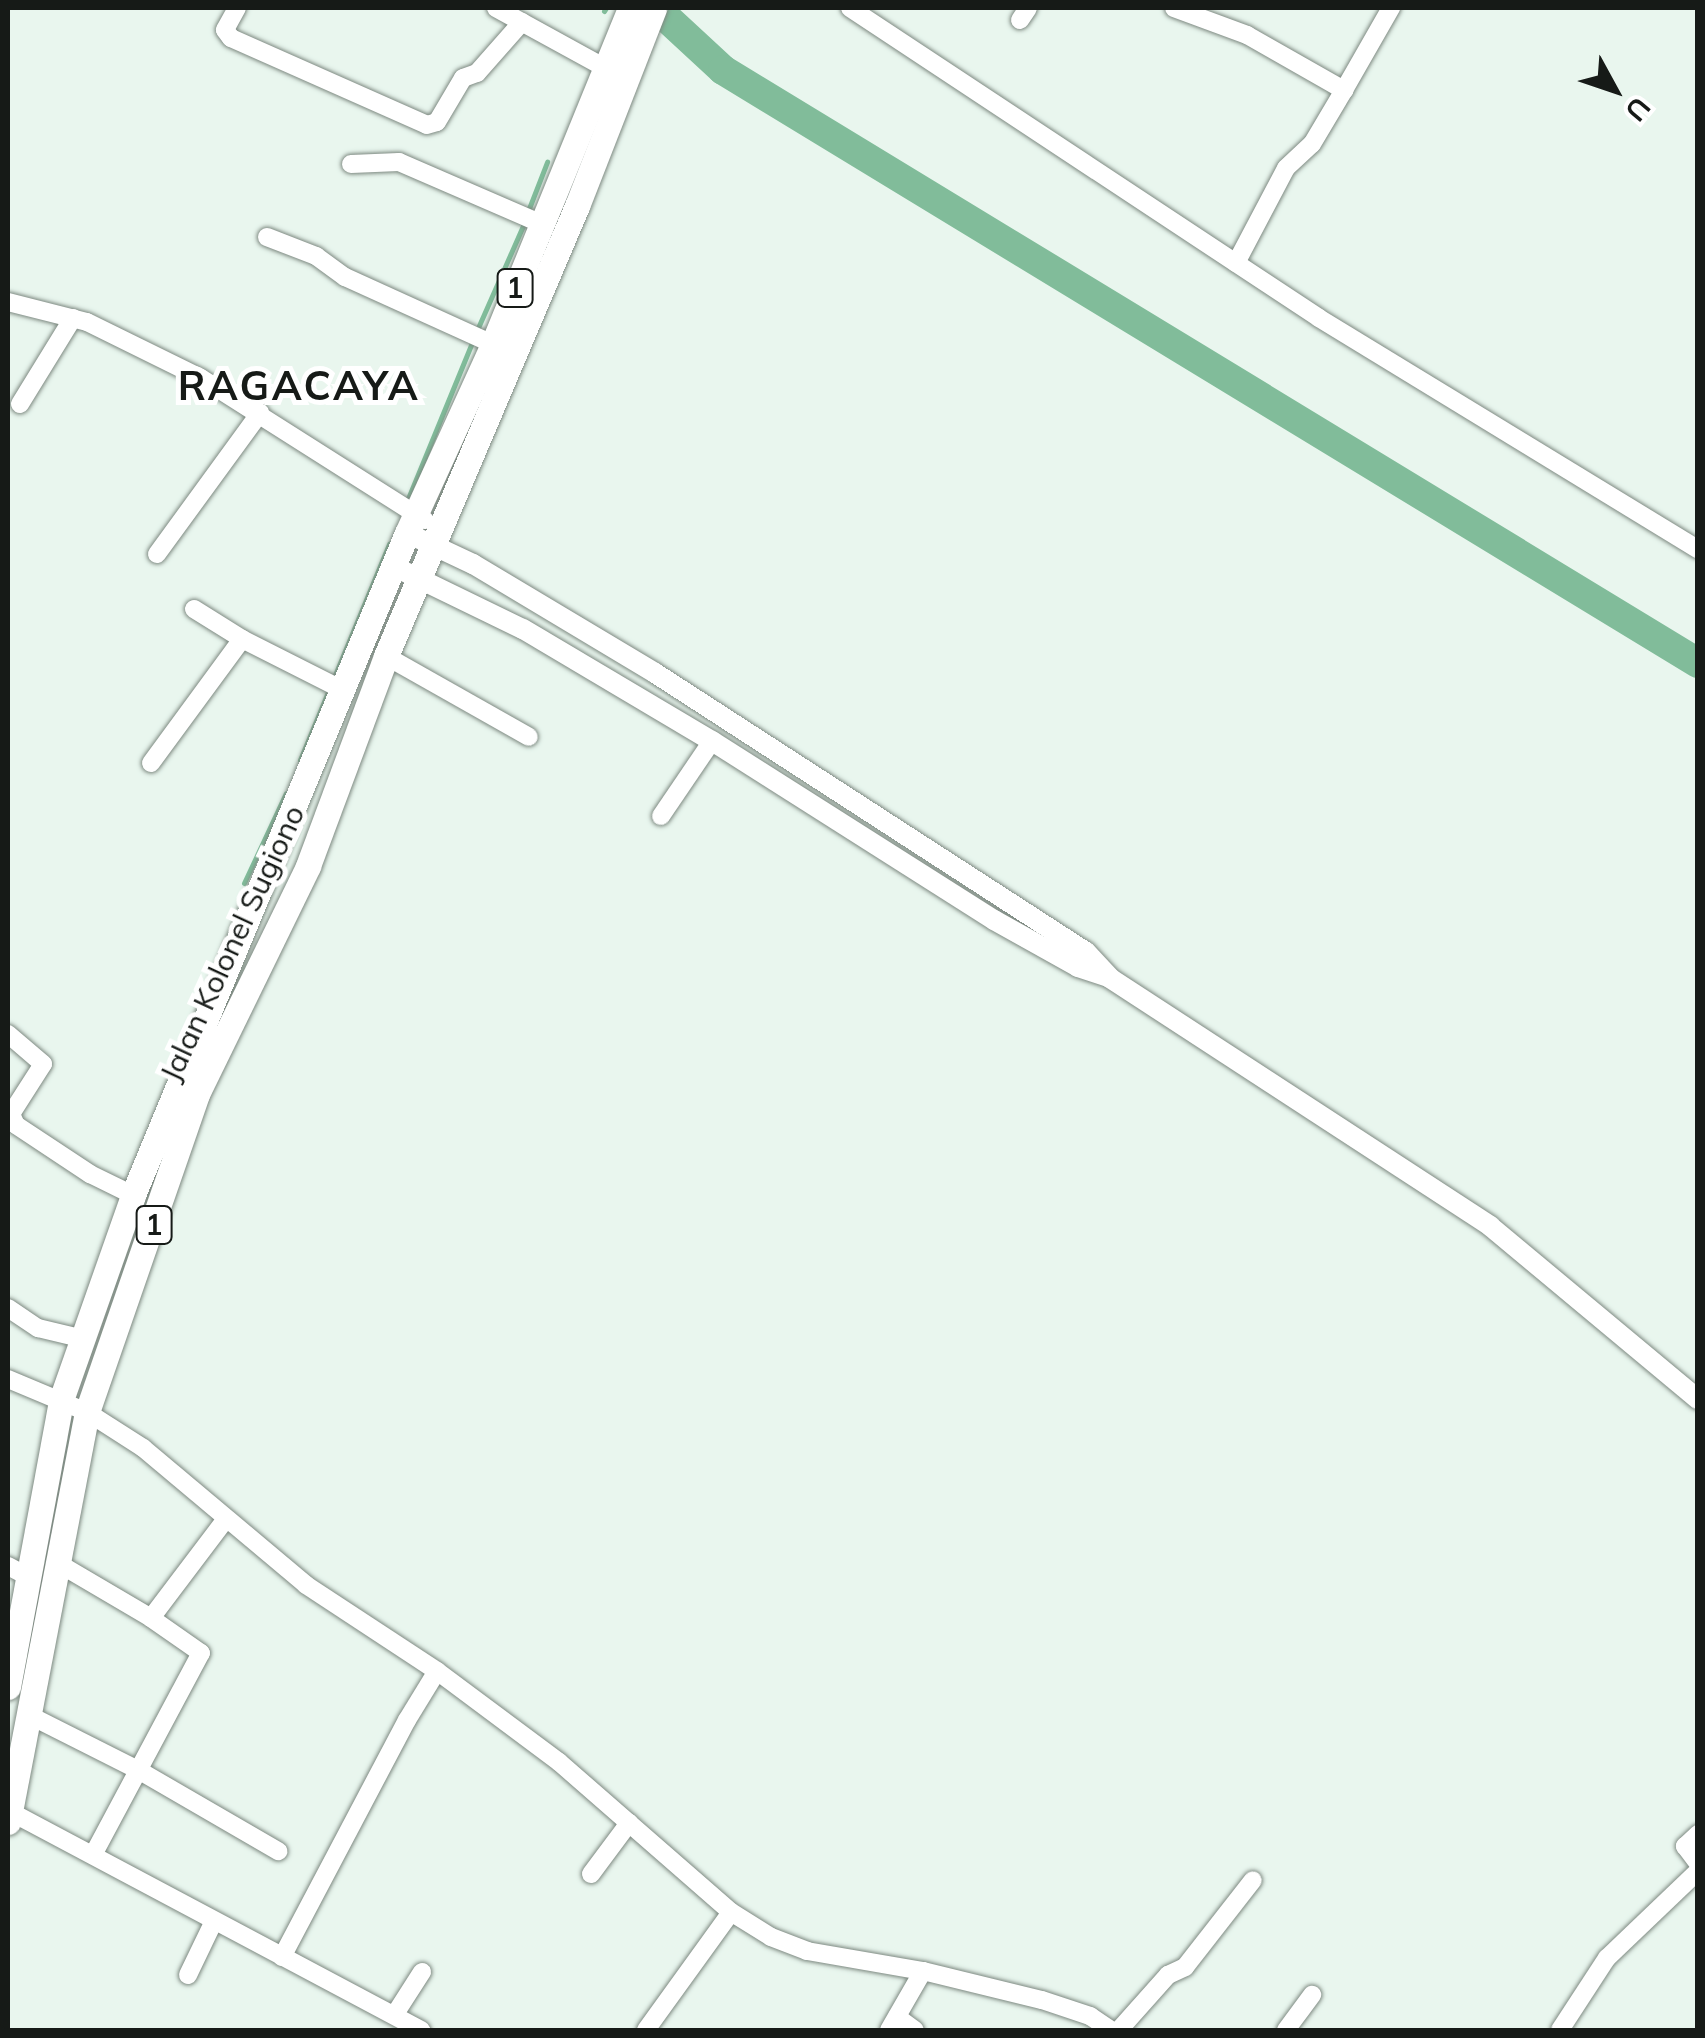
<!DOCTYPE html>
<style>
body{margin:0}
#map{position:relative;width:1705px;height:2038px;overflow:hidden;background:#e9f6ee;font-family:Mulish,sans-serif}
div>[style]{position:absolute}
.stream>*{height:5px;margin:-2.5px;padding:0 2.5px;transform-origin:2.5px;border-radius:2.5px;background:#81bc9a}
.river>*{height:30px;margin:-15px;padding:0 15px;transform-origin:15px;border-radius:15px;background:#81bc9a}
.roads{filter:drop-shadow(0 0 2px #7d8981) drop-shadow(0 0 2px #7d8981)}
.minor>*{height:18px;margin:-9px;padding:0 9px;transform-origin:9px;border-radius:9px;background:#fff}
.major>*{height:20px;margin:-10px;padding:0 10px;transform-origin:10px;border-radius:10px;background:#fff}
.highway>*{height:25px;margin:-12.5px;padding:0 12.5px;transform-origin:12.5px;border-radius:12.5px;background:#fff}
span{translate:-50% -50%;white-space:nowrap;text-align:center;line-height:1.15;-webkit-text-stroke:10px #fff;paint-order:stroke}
.shield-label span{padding:2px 8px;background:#fff;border:2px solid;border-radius:8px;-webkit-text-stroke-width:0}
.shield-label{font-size:28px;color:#161a17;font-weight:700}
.street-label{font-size:30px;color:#161a17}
.district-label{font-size:40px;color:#161a17;font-weight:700;letter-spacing:2.5px}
.frame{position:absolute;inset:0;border:10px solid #161a17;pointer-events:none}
.north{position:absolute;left:1565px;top:40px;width:100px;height:100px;-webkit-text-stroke:8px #fff;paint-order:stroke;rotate:130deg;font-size:28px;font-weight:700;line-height:40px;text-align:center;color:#161a17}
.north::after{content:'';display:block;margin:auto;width:35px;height:45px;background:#161a17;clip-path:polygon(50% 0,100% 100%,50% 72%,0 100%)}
</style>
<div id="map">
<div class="stream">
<div style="left:604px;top:11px;width:4px;rotate:-56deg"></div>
<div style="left:528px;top:211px;width:53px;rotate:-68.8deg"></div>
<div style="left:477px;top:330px;width:119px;rotate:-66.2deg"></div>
<div style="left:407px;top:501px;width:174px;rotate:-67.7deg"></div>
<div style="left:300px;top:760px;width:234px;rotate:-67.6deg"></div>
<div style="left:244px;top:883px;width:99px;rotate:-65deg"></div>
</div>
<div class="river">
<div style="left:656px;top:8px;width:91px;rotate:42.8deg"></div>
<div style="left:723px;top:70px;width:1141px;rotate:31.31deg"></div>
</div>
<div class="roads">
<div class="minor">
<div style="left:237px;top:8px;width:25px;rotate:119deg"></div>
<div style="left:225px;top:30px;width:10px;rotate:53deg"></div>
<div style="left:231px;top:38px;width:214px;rotate:23.9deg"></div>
<div style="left:427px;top:125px;width:10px;rotate:-17deg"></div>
<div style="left:437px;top:122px;width:51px;rotate:-59.4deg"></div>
<div style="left:463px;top:78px;width:15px;rotate:-20deg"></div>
<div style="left:477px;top:73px;width:68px;rotate:-48.6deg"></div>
<div style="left:496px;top:8px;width:124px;rotate:28.8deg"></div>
<div style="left:850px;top:8px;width:562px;rotate:33.46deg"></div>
<div style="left:1319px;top:318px;width:444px;rotate:31.4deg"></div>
<div style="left:1174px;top:8px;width:78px;rotate:20.3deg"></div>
<div style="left:1247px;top:35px;width:112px;rotate:29.6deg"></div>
<div style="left:1344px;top:90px;width:95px;rotate:-60.2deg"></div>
<div style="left:1020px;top:20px;width:14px;rotate:-56deg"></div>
<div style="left:351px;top:164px;width:48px;rotate:-2.4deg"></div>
<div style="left:399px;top:162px;width:154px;rotate:23.4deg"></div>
<div style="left:267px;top:237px;width:53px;rotate:21.2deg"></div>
<div style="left:316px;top:256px;width:36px;rotate:36deg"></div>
<div style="left:345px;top:277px;width:162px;rotate:24.4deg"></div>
<div style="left:1236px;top:263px;width:107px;rotate:-62.2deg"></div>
<div style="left:1286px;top:168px;width:35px;rotate:-43deg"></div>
<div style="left:1312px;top:144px;width:63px;rotate:-59.3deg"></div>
<div style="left:8px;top:302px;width:81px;rotate:14.2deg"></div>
<div style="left:87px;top:322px;width:127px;rotate:26.2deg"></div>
<div style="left:201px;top:378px;width:265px;rotate:32.4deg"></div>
<div style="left:20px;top:404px;width:101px;rotate:-58.4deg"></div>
<div style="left:157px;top:554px;width:175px;rotate:-53.9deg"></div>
<div style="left:194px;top:609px;width:57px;rotate:32deg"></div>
<div style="left:386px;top:656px;width:164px;rotate:29.5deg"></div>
<div style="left:151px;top:763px;width:154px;rotate:-53.7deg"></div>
<div style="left:242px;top:639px;width:113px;rotate:26.8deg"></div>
<div style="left:661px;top:816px;width:91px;rotate:-55.8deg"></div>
<div style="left:8px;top:1034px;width:46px;rotate:40.6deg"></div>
<div style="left:43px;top:1064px;width:59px;rotate:122.6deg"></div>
<div style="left:11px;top:1114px;width:12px;rotate:66deg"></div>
<div style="left:16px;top:1125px;width:89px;rotate:33.5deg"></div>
<div style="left:90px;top:1174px;width:48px;rotate:26deg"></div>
<div style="left:8px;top:1308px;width:36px;rotate:34deg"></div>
<div style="left:38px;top:1328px;width:43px;rotate:13.4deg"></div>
<div style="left:8px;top:1379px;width:86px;rotate:22.7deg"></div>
<div style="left:87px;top:1412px;width:67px;rotate:32.7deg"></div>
<div style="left:143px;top:1448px;width:213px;rotate:40deg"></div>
<div style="left:306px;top:1585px;width:157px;rotate:33.3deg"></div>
<div style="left:437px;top:1671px;width:152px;rotate:36.7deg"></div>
<div style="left:559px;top:1762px;width:228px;rotate:41.1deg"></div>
<div style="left:731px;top:1912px;width:47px;rotate:32deg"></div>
<div style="left:771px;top:1937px;width:39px;rotate:21deg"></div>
<div style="left:807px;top:1951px;width:118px;rotate:9.8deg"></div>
<div style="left:923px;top:1971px;width:122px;rotate:13.7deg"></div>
<div style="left:1042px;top:2000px;width:51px;rotate:18.4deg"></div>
<div style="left:1090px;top:2016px;width:25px;rotate:34deg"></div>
<div style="left:56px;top:1562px;width:110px;rotate:30.5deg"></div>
<div style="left:8px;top:1566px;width:19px;rotate:28deg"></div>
<div style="left:27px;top:1714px;width:127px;rotate:26.8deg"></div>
<div style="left:140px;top:1771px;width:160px;rotate:30.1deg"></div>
<div style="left:9px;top:1811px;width:467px;rotate:28deg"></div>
<div style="left:1698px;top:1834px;width:18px;rotate:137deg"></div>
<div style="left:1685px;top:1846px;width:21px;rotate:53deg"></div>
<div style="left:93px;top:1855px;width:229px;rotate:-61.9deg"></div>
<div style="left:201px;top:1653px;width:61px;rotate:-145deg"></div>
<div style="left:151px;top:1618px;width:124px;rotate:-52.9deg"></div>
<div style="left:591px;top:1874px;width:64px;rotate:-53.3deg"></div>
<div style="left:282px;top:1957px;width:268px;rotate:-62.2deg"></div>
<div style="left:407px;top:1720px;width:57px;rotate:-58.5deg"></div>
<div style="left:188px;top:1975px;width:60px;rotate:-64.3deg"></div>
<div style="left:395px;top:2014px;width:50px;rotate:-57.3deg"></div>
<div style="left:897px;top:2017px;width:22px;rotate:36deg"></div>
<div style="left:646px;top:2030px;width:145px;rotate:-54.2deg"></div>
<div style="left:889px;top:2030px;width:68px;rotate:-60deg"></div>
<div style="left:1119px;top:2030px;width:74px;rotate:-48.3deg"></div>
<div style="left:1168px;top:1975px;width:19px;rotate:-25deg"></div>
<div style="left:1185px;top:1967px;width:110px;rotate:-52deg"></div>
<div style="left:1286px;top:2030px;width:44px;rotate:-53.4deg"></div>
<div style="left:1560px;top:2030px;width:86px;rotate:-56.9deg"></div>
<div style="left:1607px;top:1958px;width:126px;rotate:-43.7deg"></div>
</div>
<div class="major">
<div style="left:407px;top:533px;width:73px;rotate:25.2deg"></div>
<div style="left:473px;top:564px;width:212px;rotate:30.9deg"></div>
<div style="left:655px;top:673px;width:513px;rotate:32.92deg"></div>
<div style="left:1086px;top:952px;width:35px;rotate:47deg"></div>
<div style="left:1110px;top:978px;width:454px;rotate:33.1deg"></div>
<div style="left:1490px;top:1226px;width:271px;rotate:39.8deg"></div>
<div style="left:393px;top:566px;width:144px;rotate:25.9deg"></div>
<div style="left:523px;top:629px;width:220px;rotate:30.7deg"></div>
<div style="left:712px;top:741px;width:334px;rotate:32.4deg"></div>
<div style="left:994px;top:920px;width:96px;rotate:29.2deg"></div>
<div style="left:1078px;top:967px;width:32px;rotate:18deg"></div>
</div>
<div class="highway">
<div style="left:8px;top:1687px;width:292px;rotate:-79.5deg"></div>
<div style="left:61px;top:1400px;width:217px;rotate:-70.6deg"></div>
<div style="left:133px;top:1195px;width:716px;rotate:-67.52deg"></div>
<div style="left:407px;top:533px;width:208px;rotate:-65.5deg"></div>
<div style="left:493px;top:344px;width:363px;rotate:-67.8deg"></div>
<div style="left:8px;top:1822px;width:418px;rotate:-79.1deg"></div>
<div style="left:87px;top:1412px;width:336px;rotate:-70.9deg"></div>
<div style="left:197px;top:1094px;width:254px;rotate:-64deg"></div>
<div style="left:308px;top:866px;width:224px;rotate:-69.6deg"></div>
<div style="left:386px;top:656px;width:489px;rotate:-67deg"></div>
<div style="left:577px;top:206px;width:212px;rotate:-68.7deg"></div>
</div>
</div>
<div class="shield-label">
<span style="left:515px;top:288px">1</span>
<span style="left:154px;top:1225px">1</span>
</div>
<div class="street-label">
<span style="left:232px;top:943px;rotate:-65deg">Jalan Kolonel Sugiono</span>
</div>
<div class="district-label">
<span style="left:299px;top:385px">RAGACAYA</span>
</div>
<div class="frame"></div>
<div class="north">U</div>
</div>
